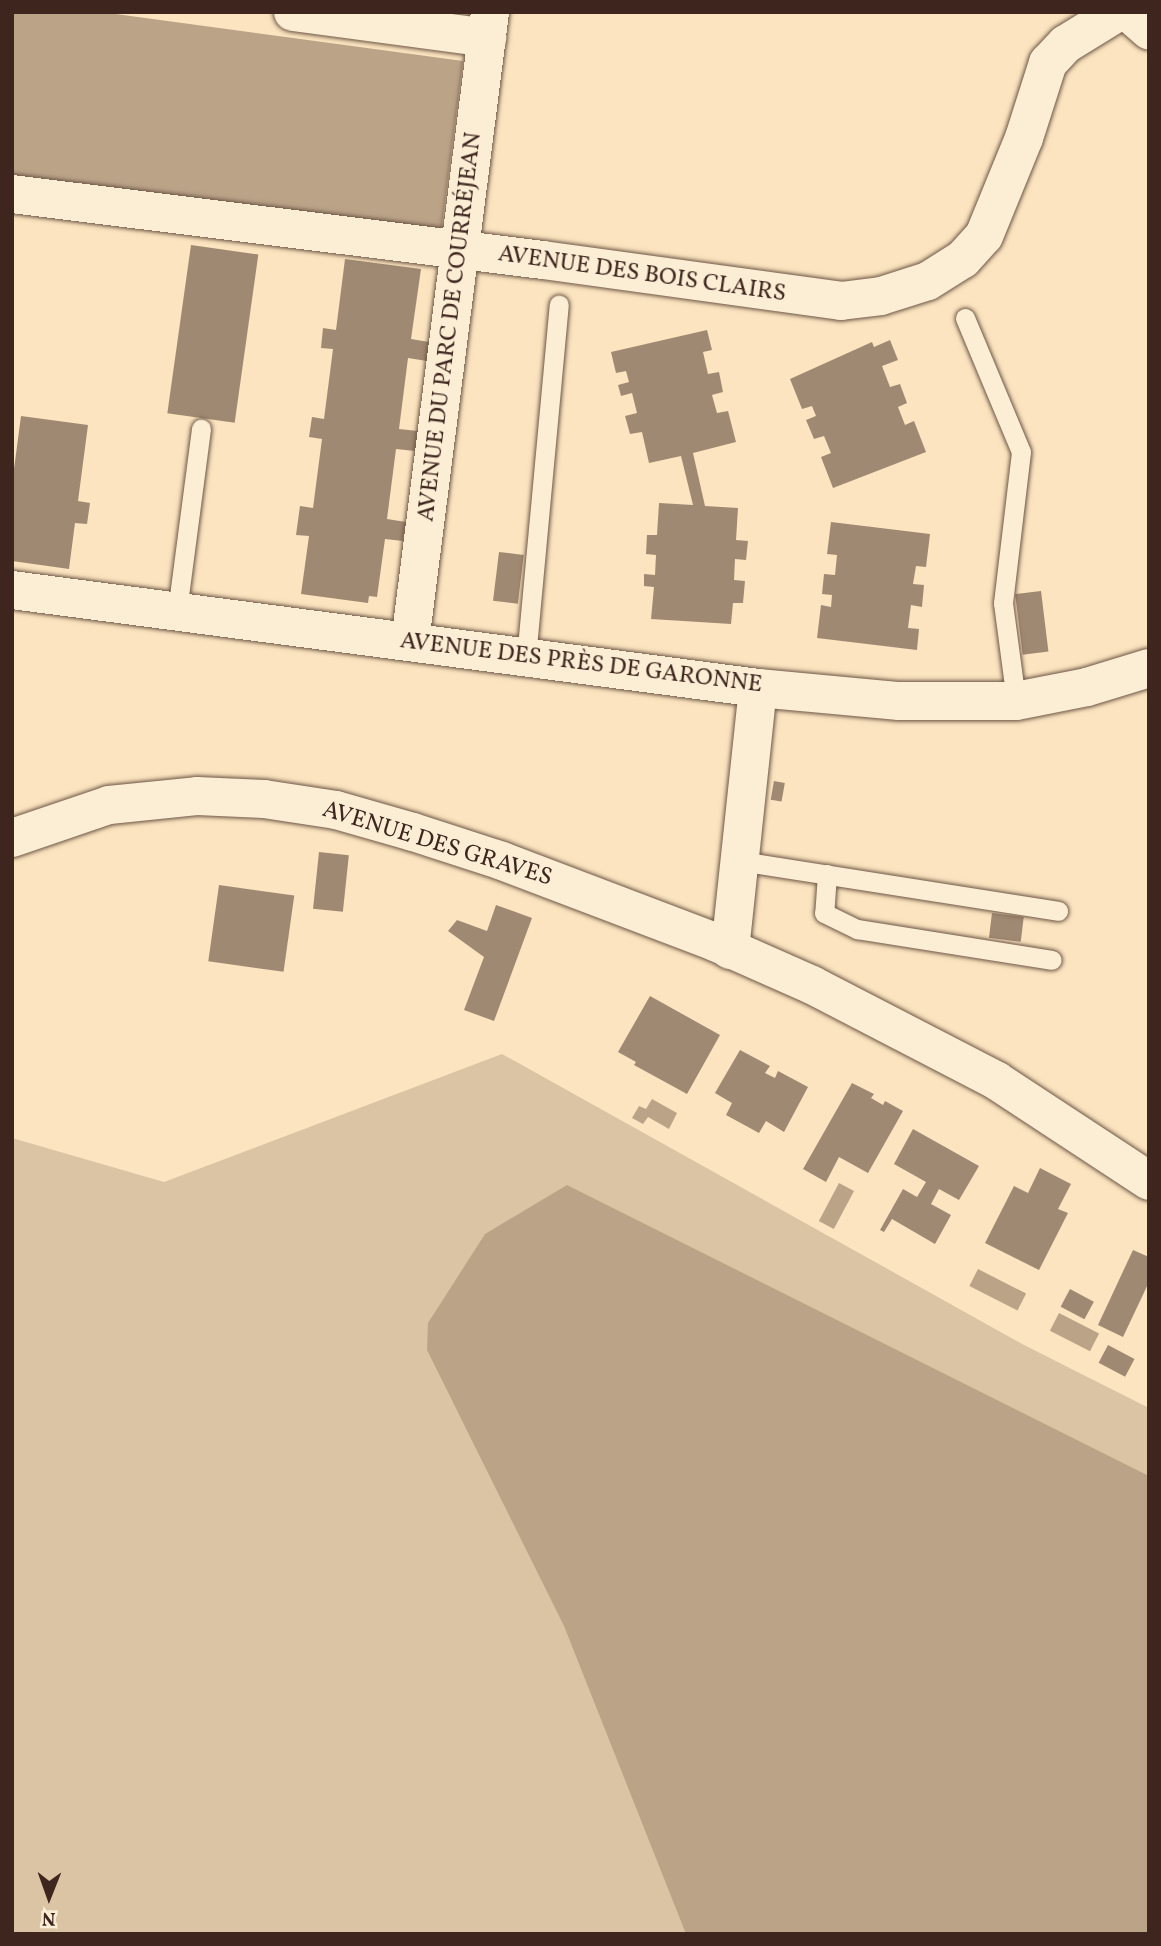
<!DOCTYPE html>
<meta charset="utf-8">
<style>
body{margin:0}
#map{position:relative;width:1161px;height:1946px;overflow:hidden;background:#fbe4bf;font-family:Vollkorn,serif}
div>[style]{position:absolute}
.green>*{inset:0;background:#dbc4a4}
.water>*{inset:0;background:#bba388;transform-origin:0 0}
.building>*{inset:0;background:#a08972;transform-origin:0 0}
.roads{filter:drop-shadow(0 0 2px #6d5646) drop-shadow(0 0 2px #6d5646)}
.lane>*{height:19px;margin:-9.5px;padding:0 9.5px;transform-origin:9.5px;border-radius:9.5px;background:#fcedd5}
.street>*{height:38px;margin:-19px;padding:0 19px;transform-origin:19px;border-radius:19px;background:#fcedd5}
.secondary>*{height:38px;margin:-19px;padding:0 19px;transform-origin:19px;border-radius:19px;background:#fcedd5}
span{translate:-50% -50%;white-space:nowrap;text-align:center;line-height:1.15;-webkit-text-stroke:5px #fcedd5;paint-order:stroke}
.street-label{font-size:24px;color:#3e261e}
.frame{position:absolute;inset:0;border:14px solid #3e261e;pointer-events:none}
.north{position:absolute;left:14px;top:1862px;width:70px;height:70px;-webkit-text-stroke:5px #fcedd5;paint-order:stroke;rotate:181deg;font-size:19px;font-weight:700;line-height:28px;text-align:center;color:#3e261e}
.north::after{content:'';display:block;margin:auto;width:24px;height:32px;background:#3e261e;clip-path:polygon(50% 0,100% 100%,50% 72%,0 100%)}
</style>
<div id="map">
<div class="green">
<div style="clip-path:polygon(502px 1054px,1024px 1345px,1149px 1408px,1149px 1934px,12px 1934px,12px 1138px,164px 1182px)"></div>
</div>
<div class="water">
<div style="clip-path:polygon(12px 12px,101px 12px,463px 61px,441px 232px,12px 176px)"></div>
<div style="clip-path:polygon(652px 1099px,677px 1113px,669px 1129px,648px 1117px,643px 1124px,632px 1118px,639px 1106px,646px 1109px)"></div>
<div style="left:839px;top:1183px;width:17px;height:43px;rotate:28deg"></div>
<div style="clip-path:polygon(567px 1185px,1149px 1476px,1149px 1934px,686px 1934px,564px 1626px,427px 1350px,428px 1323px,485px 1234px)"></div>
<div style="left:978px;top:1269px;width:54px;height:19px;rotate:27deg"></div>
<div style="left:1059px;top:1313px;width:45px;height:20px;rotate:27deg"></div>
</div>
<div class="building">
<div style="left:191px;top:245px;width:68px;height:170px;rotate:8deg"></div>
<div style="clip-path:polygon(345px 259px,421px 269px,411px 339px,429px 342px,427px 361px,408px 358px,399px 429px,418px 431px,415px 451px,396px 449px,387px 519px,406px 522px,403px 541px,385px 539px,377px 597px,369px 596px,368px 603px,301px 594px,309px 536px,296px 535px,300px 506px,313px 508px,322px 439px,309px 437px,312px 417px,324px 419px,333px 349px,321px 348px,323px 328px,336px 330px)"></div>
<div style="clip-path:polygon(707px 330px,712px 350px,703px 352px,708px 374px,719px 372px,723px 392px,712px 395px,717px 413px,728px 411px,736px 442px,693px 453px,705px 506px,738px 508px,736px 540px,748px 541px,746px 560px,735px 559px,734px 580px,745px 581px,743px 603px,733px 603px,731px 624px,651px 619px,654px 587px,644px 586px,644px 574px,655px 575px,656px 555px,646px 554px,647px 535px,657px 535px,659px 503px,693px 505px,681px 456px,649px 463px,642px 432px,630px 434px,625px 416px,637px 413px,632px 393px,621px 396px,618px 385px,629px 382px,626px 371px,616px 373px,611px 352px)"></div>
<div style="clip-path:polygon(890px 340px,898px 360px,882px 366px,890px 387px,900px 384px,907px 403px,898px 407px,905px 425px,914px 421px,926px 452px,833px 488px,821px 457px,831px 453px,824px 436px,814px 439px,806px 420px,816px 416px,812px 406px,802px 409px,790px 379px,872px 342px,874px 347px)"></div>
<div style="clip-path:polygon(21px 416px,88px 425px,78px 501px,90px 503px,87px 524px,75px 523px,69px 569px,12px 561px,12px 484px)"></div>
<div style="clip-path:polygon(831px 522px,930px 534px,926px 567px,916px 566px,913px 584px,924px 585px,922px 607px,911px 605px,908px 628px,919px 629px,917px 650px,817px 638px,821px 605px,831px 607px,832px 595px,822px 594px,824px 574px,835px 575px,837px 555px,827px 554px)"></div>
<div style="left:499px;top:552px;width:25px;height:49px;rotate:7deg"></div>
<div style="left:1041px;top:591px;width:61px;height:26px;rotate:83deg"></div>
<div style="left:774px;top:781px;width:11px;height:19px;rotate:10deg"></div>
<div style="left:319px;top:852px;width:30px;height:57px;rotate:6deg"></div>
<div style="left:219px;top:885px;width:76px;height:77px;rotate:8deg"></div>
<div style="clip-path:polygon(496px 905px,532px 918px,494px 1021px,464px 1010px,484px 957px,448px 931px,457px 920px,487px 931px)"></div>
<div style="left:992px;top:913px;width:32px;height:25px;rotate:7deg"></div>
<div style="clip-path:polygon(650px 996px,720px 1035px,687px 1094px,634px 1065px,636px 1062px,618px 1052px)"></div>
<div style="clip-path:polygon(740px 1050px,770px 1066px,765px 1073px,775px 1078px,778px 1071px,808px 1087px,784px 1132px,766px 1121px,759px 1133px,726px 1115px,732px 1103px,715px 1093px)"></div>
<div style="clip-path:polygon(852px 1083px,874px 1094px,871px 1098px,883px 1105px,885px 1101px,903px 1111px,868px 1173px,839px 1157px,826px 1182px,803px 1169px)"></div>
<div style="clip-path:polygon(913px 1129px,979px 1166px,959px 1200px,939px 1189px,931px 1204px,951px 1215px,935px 1244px,892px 1219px,884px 1232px,880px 1230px,903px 1189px,917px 1197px,926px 1182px,894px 1164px)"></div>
<div style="clip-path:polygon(1040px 1168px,1071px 1184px,1058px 1209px,1068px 1213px,1039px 1270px,985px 1243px,1014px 1186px,1028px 1193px)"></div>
<div style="clip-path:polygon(1133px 1250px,1149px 1257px,1149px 1282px,1123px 1337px,1098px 1325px)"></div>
<div style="left:1070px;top:1289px;width:27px;height:20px;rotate:28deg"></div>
<div style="left:1108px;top:1345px;width:30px;height:20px;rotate:28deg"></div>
</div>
<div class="roads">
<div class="lane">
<div style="left:965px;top:318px;width:145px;rotate:67.3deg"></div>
<div style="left:1021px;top:452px;width:152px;rotate:96.8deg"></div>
<div style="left:1003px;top:603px;width:99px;rotate:82.4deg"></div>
<div style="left:177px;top:611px;width:184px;rotate:-82.5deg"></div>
<div style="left:526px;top:658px;width:355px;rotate:-84.7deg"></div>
<div style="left:740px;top:861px;width:322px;rotate:8.9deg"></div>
<div style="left:827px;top:874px;width:39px;rotate:94deg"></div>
<div style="left:824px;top:913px;width:37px;rotate:26deg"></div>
<div style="left:857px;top:929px;width:197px;rotate:9deg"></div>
</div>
<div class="street">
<div style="left:293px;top:12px;width:196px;rotate:7.6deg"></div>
<div style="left:12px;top:194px;width:535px;rotate:7.09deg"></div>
<div style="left:543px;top:260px;width:301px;rotate:7.8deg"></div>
<div style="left:841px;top:301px;width:40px;rotate:-7.1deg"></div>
<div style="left:881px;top:296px;width:49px;rotate:-17.7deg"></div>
<div style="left:928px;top:281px;width:41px;rotate:-32.2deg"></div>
<div style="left:963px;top:259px;width:31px;rotate:-48deg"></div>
<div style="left:984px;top:236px;width:106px;rotate:-67.8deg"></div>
<div style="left:1024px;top:138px;width:79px;rotate:-72.3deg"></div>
<div style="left:1048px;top:63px;width:26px;rotate:-47deg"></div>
<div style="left:1066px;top:44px;width:61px;rotate:-31.6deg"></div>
<div style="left:12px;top:590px;width:752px;rotate:7.48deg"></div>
<div style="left:758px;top:688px;width:142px;rotate:5.3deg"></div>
<div style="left:899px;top:701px;width:117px"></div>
<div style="left:1016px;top:701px;width:72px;rotate:-11.2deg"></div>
<div style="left:1087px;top:687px;width:65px;rotate:-17deg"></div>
<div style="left:410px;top:642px;width:635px;rotate:-82.76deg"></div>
<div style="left:12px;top:838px;width:102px;rotate:-18.8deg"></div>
<div style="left:109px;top:805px;width:88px;rotate:-5.8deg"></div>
<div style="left:197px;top:796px;width:67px;rotate:2.6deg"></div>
<div style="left:264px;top:799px;width:73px;rotate:8.7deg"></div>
<div style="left:336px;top:810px;width:80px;rotate:15.9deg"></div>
<div style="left:413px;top:832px;width:94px;rotate:18deg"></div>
<div style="left:502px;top:861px;width:228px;rotate:20.8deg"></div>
<div style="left:715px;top:942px;width:106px;rotate:23.9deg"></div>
<div style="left:812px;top:985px;width:208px;rotate:27.4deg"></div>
<div style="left:997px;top:1081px;width:182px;rotate:33.3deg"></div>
<div style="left:730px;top:950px;width:263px;rotate:-83.9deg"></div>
</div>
<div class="secondary">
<div style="left:1128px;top:12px;width:28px;rotate:41deg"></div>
</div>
</div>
<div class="street-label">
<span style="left:642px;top:275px;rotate:8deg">AVENUE DES BOIS CLAIRS</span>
<span style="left:451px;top:327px;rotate:-83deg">AVENUE DU PARC DE COURRÉJEAN</span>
<span style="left:581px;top:664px;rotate:7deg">AVENUE DES PRÈS DE GARONNE</span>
<span style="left:437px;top:845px;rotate:17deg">AVENUE DES GRAVES</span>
</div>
<div class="frame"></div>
<div class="north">N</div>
</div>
